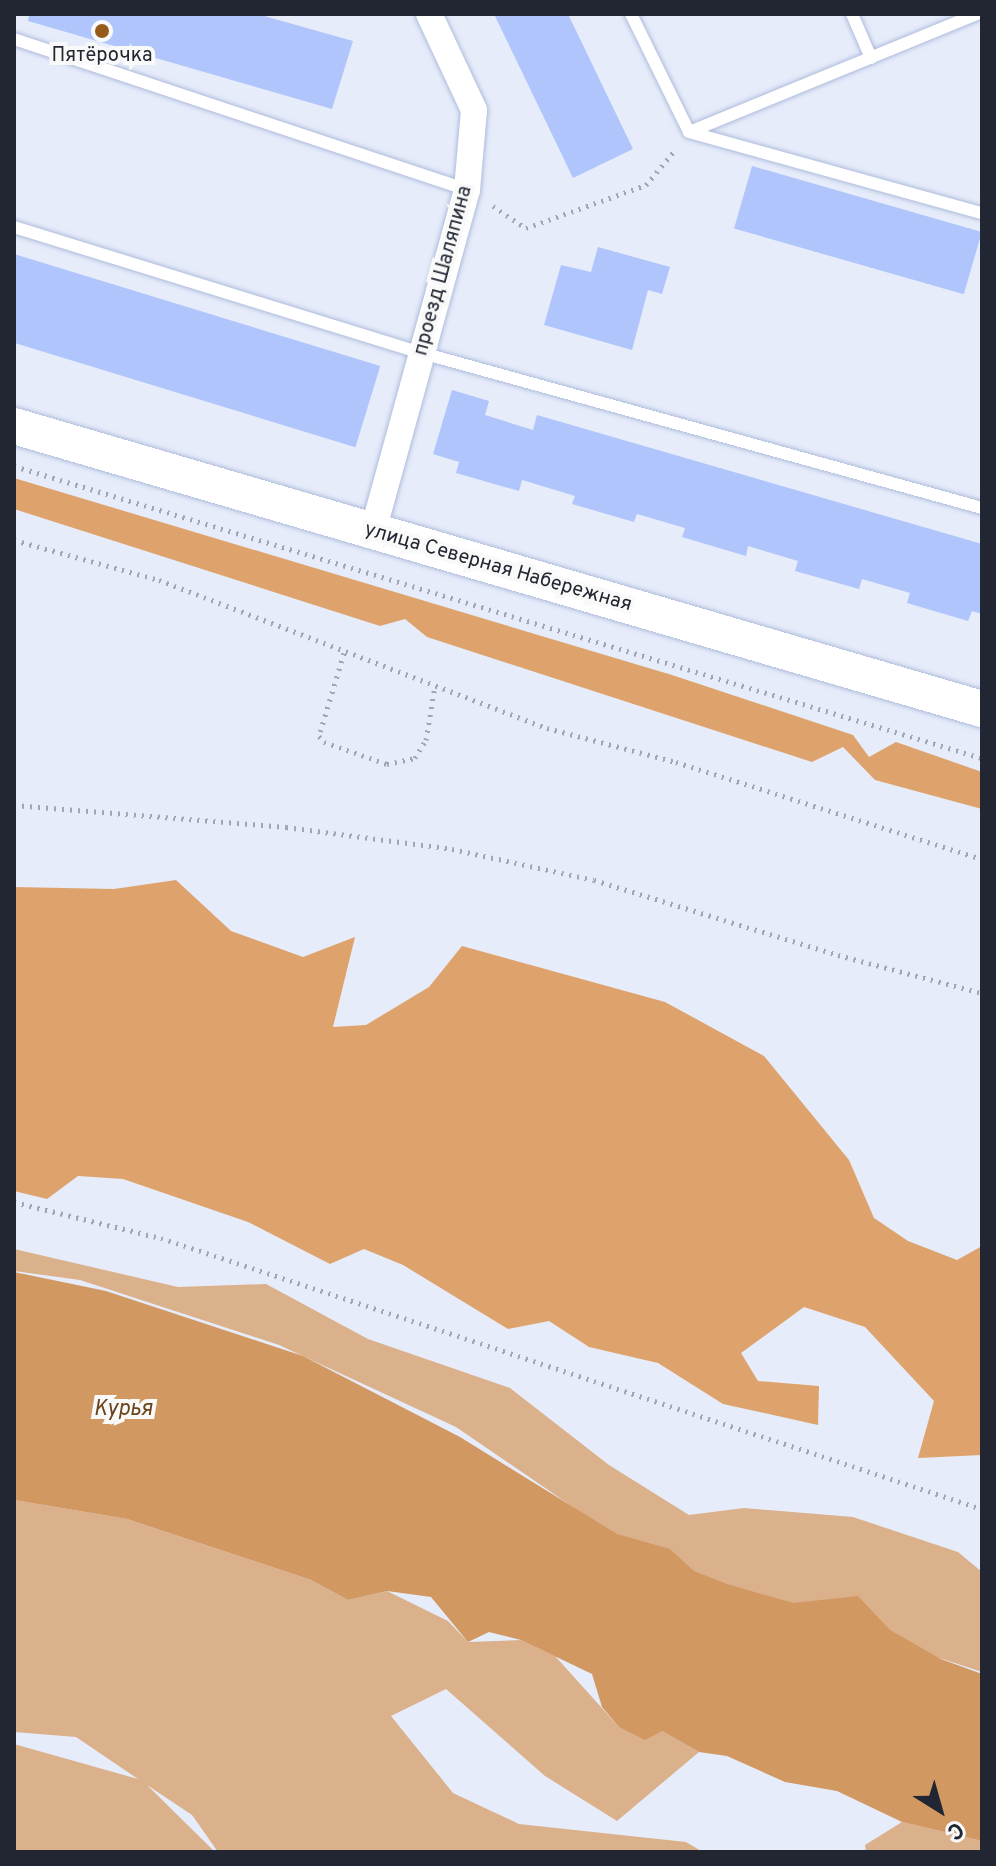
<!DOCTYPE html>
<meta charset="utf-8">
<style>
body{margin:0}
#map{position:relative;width:996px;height:1866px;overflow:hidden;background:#e6ecfa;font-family:Overpass,sans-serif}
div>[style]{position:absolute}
.green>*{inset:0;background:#dbb18c}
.forest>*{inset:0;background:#dea36d}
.water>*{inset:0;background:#d29862}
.building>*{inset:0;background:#afc5fb;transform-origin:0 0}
.path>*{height:5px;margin-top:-2.5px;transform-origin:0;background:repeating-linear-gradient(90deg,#a0a6b3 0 2px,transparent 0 8px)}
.roads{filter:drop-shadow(0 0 2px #aebcdc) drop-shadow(0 0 2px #aebcdc)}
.lane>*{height:12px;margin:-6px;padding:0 6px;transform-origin:6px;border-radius:6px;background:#fff}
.street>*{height:26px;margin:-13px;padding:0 13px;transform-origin:13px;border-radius:13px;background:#fff}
.secondary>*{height:36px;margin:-18px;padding:0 18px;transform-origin:18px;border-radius:18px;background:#fff}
.dots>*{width:22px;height:22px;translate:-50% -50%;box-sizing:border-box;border:4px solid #f9f9f9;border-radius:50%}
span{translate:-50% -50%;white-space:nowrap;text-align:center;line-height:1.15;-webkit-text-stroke:8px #f9f9f9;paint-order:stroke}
.poi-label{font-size:20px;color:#212632}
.street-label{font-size:20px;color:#212632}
.water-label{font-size:22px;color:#6b431b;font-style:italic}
.frame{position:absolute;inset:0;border:16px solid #212632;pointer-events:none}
.north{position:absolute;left:900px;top:1770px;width:80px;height:80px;-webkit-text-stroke:6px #f9f9f9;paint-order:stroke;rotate:143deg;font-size:22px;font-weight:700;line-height:32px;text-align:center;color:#212632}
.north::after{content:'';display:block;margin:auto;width:28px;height:36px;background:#212632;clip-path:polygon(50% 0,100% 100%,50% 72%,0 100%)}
</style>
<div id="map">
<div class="green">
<div style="clip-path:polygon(14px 1249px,178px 1287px,266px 1284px,368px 1339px,510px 1388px,609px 1465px,689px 1515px,744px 1508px,853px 1517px,958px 1552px,982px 1572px,982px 1672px,659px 1566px,456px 1427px,279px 1345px,80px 1280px,14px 1271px)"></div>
<div style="clip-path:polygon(14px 1500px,127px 1519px,311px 1580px,348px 1600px,387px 1591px,448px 1621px,468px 1642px,521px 1640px,555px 1656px,619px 1727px,662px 1731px,699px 1752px,617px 1821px,545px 1776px,446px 1689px,391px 1716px,453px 1793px,519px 1824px,686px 1842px,703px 1852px,218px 1852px,192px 1815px,147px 1785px,215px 1852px,14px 1852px,14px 1744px,138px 1779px,76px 1737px,14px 1732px)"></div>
<div style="clip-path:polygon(902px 1822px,982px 1841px,982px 1852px,866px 1852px,865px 1845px)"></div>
</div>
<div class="forest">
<div style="clip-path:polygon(14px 478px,672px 675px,853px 735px,869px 757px,896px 742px,982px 772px,982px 809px,875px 780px,843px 747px,812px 762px,427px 637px,405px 619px,380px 626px,14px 509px)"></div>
<div style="clip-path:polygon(176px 880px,231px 931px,303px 957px,355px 937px,333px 1027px,366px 1025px,429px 987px,462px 946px,665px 1002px,764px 1056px,849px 1160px,874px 1218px,908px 1241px,957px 1260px,982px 1246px,982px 1455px,918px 1458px,934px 1401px,865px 1327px,804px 1307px,741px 1353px,758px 1381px,819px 1386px,818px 1425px,723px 1404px,658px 1363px,589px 1347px,549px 1321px,508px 1329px,403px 1265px,364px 1249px,330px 1264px,248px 1222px,123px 1179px,78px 1176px,47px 1199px,14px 1191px,14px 887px,114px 889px)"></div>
</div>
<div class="water">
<div style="clip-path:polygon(14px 1272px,106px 1291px,303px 1356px,460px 1437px,617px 1534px,670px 1549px,694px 1571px,727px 1584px,793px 1603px,858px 1596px,890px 1630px,941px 1659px,982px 1674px,982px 1841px,902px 1822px,837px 1791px,785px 1782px,727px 1756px,699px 1752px,662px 1731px,645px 1740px,619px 1727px,602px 1707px,592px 1674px,521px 1640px,489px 1632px,468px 1642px,431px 1597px,387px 1591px,348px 1600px,311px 1580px,127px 1519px,14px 1500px)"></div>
</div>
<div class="building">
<div style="clip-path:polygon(29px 14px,257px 14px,353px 41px,332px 109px,28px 21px)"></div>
<div style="clip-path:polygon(494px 14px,568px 14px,633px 149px,573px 178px)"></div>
<div style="left:752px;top:166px;width:239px;height:65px;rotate:16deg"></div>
<div style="clip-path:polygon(598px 247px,670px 267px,662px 294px,648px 290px,632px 350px,544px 325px,561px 265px,591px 272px)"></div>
<div style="left:14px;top:254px;width:383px;height:85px;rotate:17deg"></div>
<div style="clip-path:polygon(452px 390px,489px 401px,485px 415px,533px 430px,537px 415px,982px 544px,982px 614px,972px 611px,968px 621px,907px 603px,910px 593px,862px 579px,859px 589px,795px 571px,798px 561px,748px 546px,746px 556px,682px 537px,685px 528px,637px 514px,634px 522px,572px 504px,575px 496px,522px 480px,519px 491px,456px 473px,459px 462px,433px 454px)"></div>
</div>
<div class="path">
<div style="left:493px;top:206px;width:40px;rotate:34deg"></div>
<div style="left:526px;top:228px;width:127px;rotate:-19.7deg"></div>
<div style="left:646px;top:185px;width:47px;rotate:-50.2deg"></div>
<div style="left:14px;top:466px;width:1011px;rotate:16.79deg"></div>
<div style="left:14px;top:540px;width:150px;rotate:15.4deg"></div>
<div style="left:159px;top:580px;width:415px;rotate:20.9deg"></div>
<div style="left:547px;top:728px;width:133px;rotate:14.8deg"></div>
<div style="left:676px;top:762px;width:321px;rotate:17.6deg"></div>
<div style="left:344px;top:653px;width:87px;rotate:106.8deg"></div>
<div style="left:319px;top:736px;width:8px;rotate:50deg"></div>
<div style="left:324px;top:742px;width:67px;rotate:19.2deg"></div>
<div style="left:387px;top:764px;width:29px;rotate:-12deg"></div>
<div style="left:415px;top:758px;width:21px;rotate:-59deg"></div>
<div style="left:426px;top:740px;width:55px;rotate:-80.5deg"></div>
<div style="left:14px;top:805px;width:273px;rotate:4.6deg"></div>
<div style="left:286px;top:827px;width:167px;rotate:7.5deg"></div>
<div style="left:452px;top:849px;width:145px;rotate:12.3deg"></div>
<div style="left:594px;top:880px;width:255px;rotate:17.1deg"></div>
<div style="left:838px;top:955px;width:149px;rotate:14.8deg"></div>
<div style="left:14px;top:1202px;width:151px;rotate:13.8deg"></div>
<div style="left:161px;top:1238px;width:865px;rotate:18.27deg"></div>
</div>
<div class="roads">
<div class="lane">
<div style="left:631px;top:14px;width:131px;rotate:63.8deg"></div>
<div style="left:852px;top:14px;width:48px;rotate:66.6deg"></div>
<div style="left:977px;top:14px;width:311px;rotate:157.7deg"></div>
<div style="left:689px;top:132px;width:304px;rotate:15.5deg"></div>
<div style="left:14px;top:39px;width:478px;rotate:18.4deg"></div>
<div style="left:14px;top:227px;width:427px;rotate:17.2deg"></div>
<div style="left:422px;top:353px;width:581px;rotate:15.47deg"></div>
</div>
<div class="street">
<div style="left:373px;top:531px;width:354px;rotate:-74.6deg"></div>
<div style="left:467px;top:190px;width:80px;rotate:-85deg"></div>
<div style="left:474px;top:110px;width:106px;rotate:-115.1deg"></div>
</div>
<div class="secondary">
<div style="left:14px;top:426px;width:1009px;rotate:16.3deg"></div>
</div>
</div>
<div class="dots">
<div style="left:102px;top:31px;background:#965b1b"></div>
</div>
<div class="poi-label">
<span style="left:102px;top:56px">Пятёрочка</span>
</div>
<div class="street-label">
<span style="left:444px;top:271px;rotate:-75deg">проезд Шаляпина</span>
<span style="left:498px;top:568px;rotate:16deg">улица Северная Набережная</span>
</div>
<div class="water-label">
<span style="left:123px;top:1410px">Курья</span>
</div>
<div class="frame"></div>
<div class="north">С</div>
</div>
